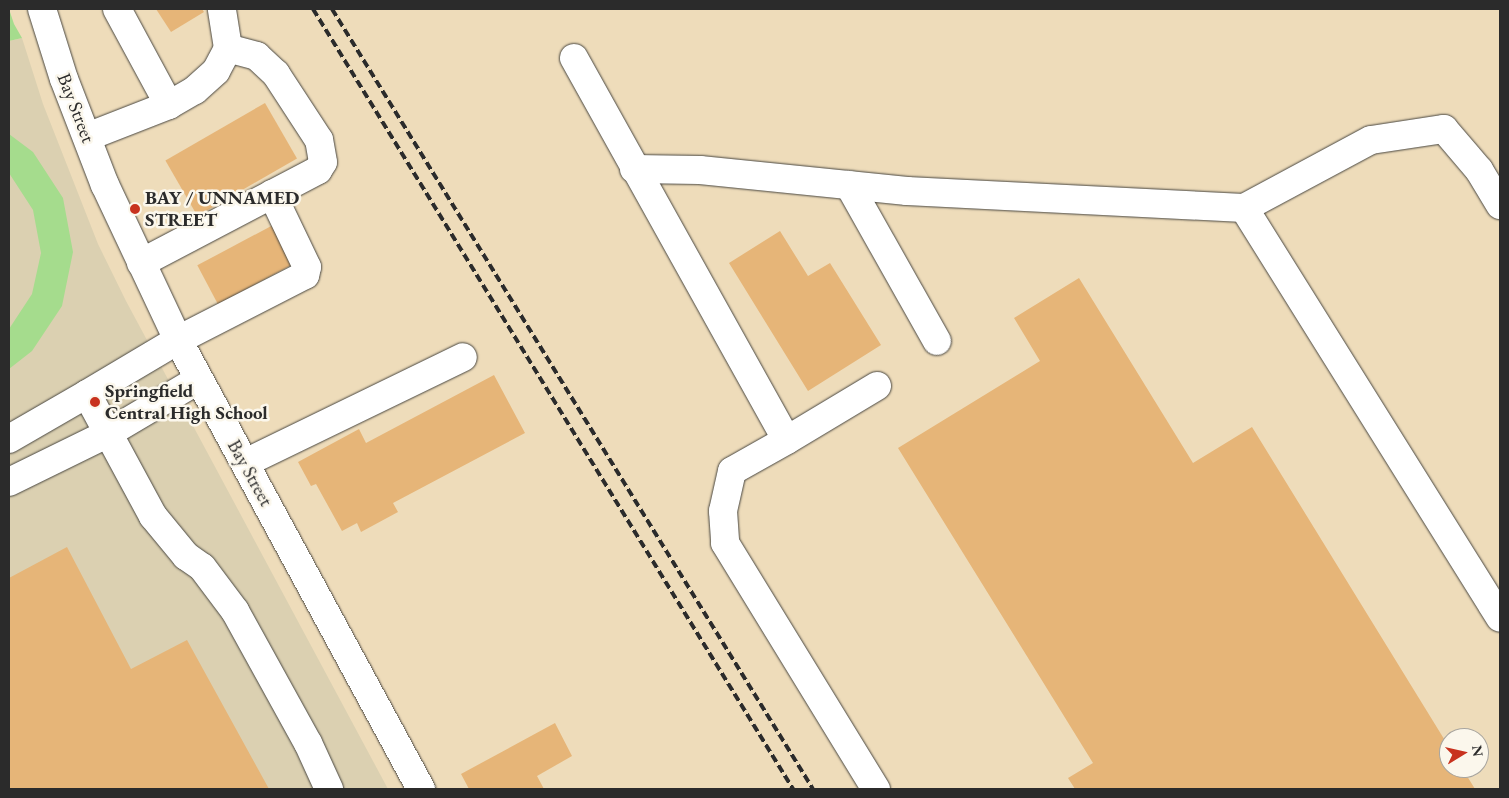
<!DOCTYPE html>
<style>
body{margin:0}
#map{position:relative;width:1509px;height:798px;overflow:hidden;background:#eedcba;font-family:"EB Garamond",serif}
div>[style]{position:absolute}
.built>*{inset:0;background:#dbd0b1}
.green>*{inset:0;background:#a5dc8d}
.building>*{inset:0;background:#e6b578;transform-origin:0 0}
.roads{filter:drop-shadow(0 0 1px #484640) drop-shadow(0 0 1px #484640)}
.minor>*{height:28px;margin:-14px;padding:0 14px;transform-origin:14px;border-radius:14px;background:#fff}
.major>*{height:28px;margin:-14px;padding:0 14px;transform-origin:14px;border-radius:14px;background:#fff}
.rail>*{height:4px;margin-top:-2px;transform-origin:0;background:repeating-linear-gradient(90deg,#2b2b2b 0 8px,transparent 0 12px)}
.dots>*{width:14px;height:14px;translate:-50% -50%;box-sizing:border-box;border:2px solid #fbf7ec;border-radius:50%}
span{translate:-50% -50%;white-space:nowrap;text-align:center;line-height:1.15;-webkit-text-stroke:5px #fbf7ec;paint-order:stroke}
.street-label{font-size:19px;color:#2b2b2b}
.poi-label{font-size:19px;color:#2b2b2b;font-weight:700}
.left{translate:0 -50%;text-align:left}
.frame{position:absolute;inset:0;border:10px solid #2b2b2b;pointer-events:none}
.north{position:absolute;left:1439px;top:728px;width:50px;height:50px;box-sizing:border-box;background:#fbf7ec;border:1px solid #a8a59f;border-radius:50%;rotate:81deg;font-size:14px;font-weight:700;line-height:20px;text-align:center;color:#2b2b2b}
.north::after{content:'';display:block;margin:auto;width:18px;height:22px;background:#c8321e;clip-path:polygon(50% 0,100% 100%,50% 72%,0 100%)}
</style>
<div id="map">
<div class="built">
<div style="clip-path:polygon(22px 38px,43px 104px,98px 244px,126px 301px,388px 789px,9px 789px,9px 41px)"></div>
</div>
<div class="green">
<div style="clip-path:polygon(9px 9px,14px 24px,22px 38px,9px 41px)"></div>
<div style="clip-path:polygon(9px 134px,33px 152px,63px 198px,73px 252px,62px 306px,32px 351px,9px 369px,9px 329px,32px 294px,41px 253px,33px 210px,9px 173px)"></div>
</div>
<div class="building">
<div style="clip-path:polygon(156px 9px,202px 9px,204px 12px,171px 32px)"></div>
<div style="left:265px;top:103px;width:64px;height:115px;rotate:60deg"></div>
<div style="left:275px;top:224px;width:44px;height:88px;rotate:62deg"></div>
<div style="clip-path:polygon(780px 231px,808px 276px,830px 263px,881px 345px,808px 391px,729px 263px)"></div>
<div style="clip-path:polygon(1079px 278px,1193px 463px,1252px 427px,1449px 747px,1449px 768px,1462px 768px,1475px 789px,1075px 789px,1068px 778px,1093px 763px,898px 448px,1040px 361px,1014px 318px)"></div>
<div style="clip-path:polygon(494px 375px,525px 433px,393px 503px,398px 512px,361px 532px,357px 523px,342px 531px,316px 484px,311px 486px,298px 462px,359px 429px,366px 443px)"></div>
<div style="clip-path:polygon(67px 547px,131px 669px,187px 640px,269px 789px,9px 789px,9px 578px)"></div>
<div style="clip-path:polygon(555px 723px,572px 756px,537px 776px,544px 789px,469px 789px,461px 774px)"></div>
</div>
<div class="roads">
<div class="minor">
<div style="left:117px;top:9px;width:109px;rotate:61.6deg"></div>
<div style="left:574px;top:58px;width:437px;rotate:60.9deg"></div>
<div style="left:787px;top:440px;width:105px;rotate:-31deg"></div>
<div style="left:87px;top:137px;width:88px;rotate:-21.3deg"></div>
<div style="left:169px;top:105px;width:30px;rotate:-30deg"></div>
<div style="left:195px;top:90px;width:28px;rotate:-42deg"></div>
<div style="left:216px;top:71px;width:26px;rotate:-62deg"></div>
<div style="left:228px;top:48px;width:39px;rotate:-99deg"></div>
<div style="left:634px;top:169px;width:66px;rotate:0.9deg"></div>
<div style="left:700px;top:170px;width:208px;rotate:5.8deg"></div>
<div style="left:907px;top:191px;width:337px;rotate:2.9deg"></div>
<div style="left:1244px;top:208px;width:144px;rotate:-28.2deg"></div>
<div style="left:1371px;top:140px;width:74px;rotate:-8.6deg"></div>
<div style="left:1444px;top:129px;width:54px;rotate:49.5deg"></div>
<div style="left:1479px;top:170px;width:41px;rotate:59deg"></div>
<div style="left:849px;top:185px;width:179px;rotate:60.6deg"></div>
<div style="left:1244px;top:208px;width:483px;rotate:58deg"></div>
<div style="left:141px;top:263px;width:200px;rotate:-27.7deg"></div>
<div style="left:318px;top:170px;width:9px;rotate:-58deg"></div>
<div style="left:323px;top:162px;width:22px;rotate:-100deg"></div>
<div style="left:319px;top:140px;width:79px;rotate:-123.1deg"></div>
<div style="left:276px;top:74px;width:26px;rotate:-137deg"></div>
<div style="left:257px;top:56px;width:30px;rotate:-165deg"></div>
<div style="left:87px;top:394px;width:106px;rotate:-30.7deg"></div>
<div style="left:178px;top:340px;width:143px;rotate:-27.1deg"></div>
<div style="left:305px;top:275px;width:8px;rotate:-76deg"></div>
<div style="left:307px;top:267px;width:81px;rotate:-115.6deg"></div>
<div style="left:9px;top:439px;width:90px;rotate:-30deg"></div>
<div style="left:87px;top:394px;width:139px;rotate:61.6deg"></div>
<div style="left:153px;top:516px;width:52px;rotate:50.5deg"></div>
<div style="left:186px;top:556px;width:19px;rotate:35deg"></div>
<div style="left:202px;top:567px;width:55px;rotate:53.1deg"></div>
<div style="left:235px;top:611px;width:151px;rotate:61.1deg"></div>
<div style="left:308px;top:743px;width:51px;rotate:65.5deg"></div>
<div style="left:787px;top:440px;width:63px;rotate:150.6deg"></div>
<div style="left:732px;top:471px;width:41px;rotate:102.7deg"></div>
<div style="left:723px;top:511px;width:32px;rotate:86deg"></div>
<div style="left:725px;top:543px;width:289px;rotate:58.5deg"></div>
<div style="left:245px;top:463px;width:242px;rotate:-25.9deg"></div>
<div style="left:9px;top:482px;width:109px;rotate:-26.1deg"></div>
<div style="left:107px;top:434px;width:106px;rotate:-30.7deg"></div>
</div>
<div class="major">
<div style="left:42px;top:9px;width:73px;rotate:72.6deg"></div>
<div style="left:64px;top:79px;width:114px;rotate:68.9deg"></div>
<div style="left:105px;top:185px;width:171px;rotate:64.8deg"></div>
<div style="left:178px;top:340px;width:511px;rotate:61.58deg"></div>
</div>
</div>
<div class="rail">
<div style="left:313px;top:9px;width:916px;rotate:58.39deg"></div>
<div style="left:332px;top:9px;width:916px;rotate:58.34deg"></div>
</div>
<div class="dots">
<div style="left:135px;top:209px;background:#c8321e"></div>
<div style="left:95px;top:402px;background:#c8321e"></div>
</div>
<div class="street-label">
<span style="left:76px;top:108px;rotate:69deg">Bay Street</span>
<span style="left:250px;top:473px;rotate:61deg">Bay Street</span>
</div>
<div class="poi-label">
<span class="left" style="left:145px;top:209px">BAY / UNNAMED<br>STREET</span>
<span class="left" style="left:105px;top:402px">Springfield<br>Central High School</span>
</div>
<div class="frame"></div>
<div class="north">N</div>
</div>
